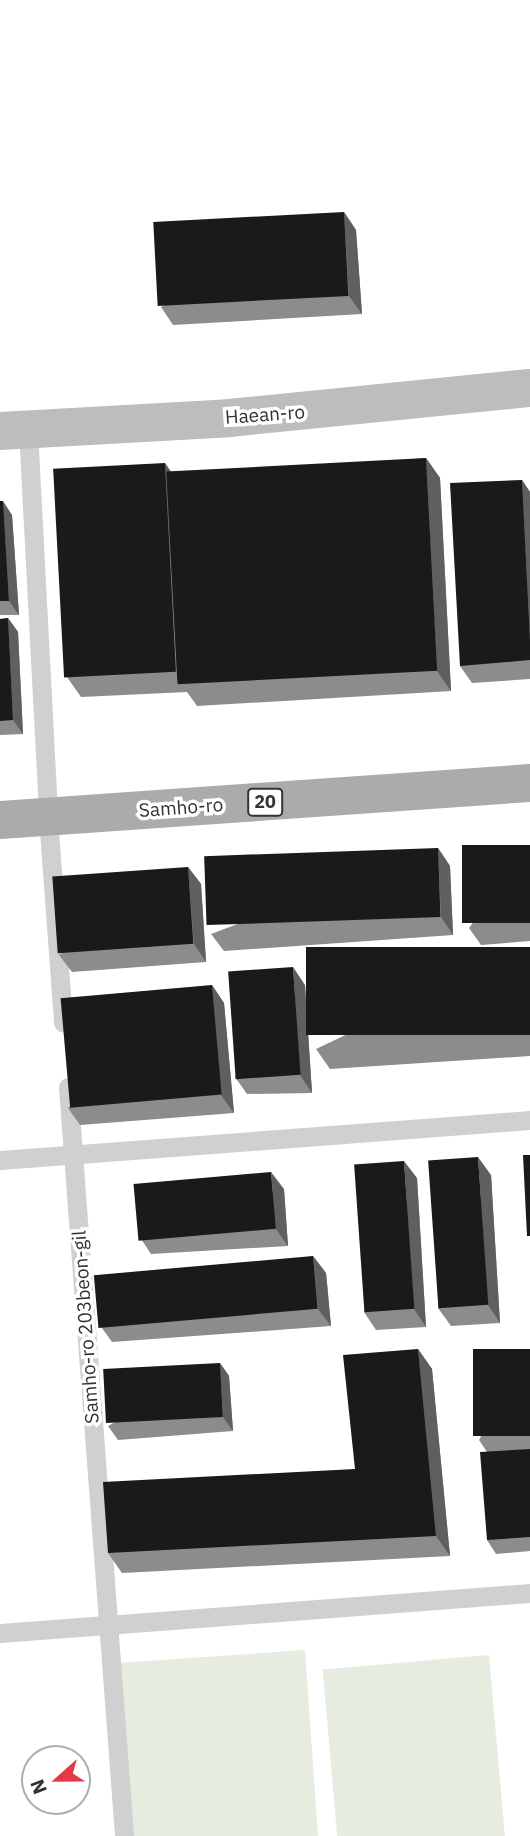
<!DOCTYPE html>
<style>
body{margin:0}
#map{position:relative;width:530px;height:1836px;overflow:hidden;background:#fff;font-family:"IBM Plex Sans",sans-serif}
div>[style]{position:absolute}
.green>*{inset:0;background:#e6ecdf;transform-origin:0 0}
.lane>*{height:19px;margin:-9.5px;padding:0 9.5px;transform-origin:9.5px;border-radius:9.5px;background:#d0d0d0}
.secondary>*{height:38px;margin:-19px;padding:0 19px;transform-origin:19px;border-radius:19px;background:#bdbdbd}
.primary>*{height:38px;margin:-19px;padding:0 19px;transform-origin:19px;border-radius:19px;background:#ababab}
.wall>*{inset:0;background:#8c8c8c}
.shaded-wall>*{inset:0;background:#5f5f5f}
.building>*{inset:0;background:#1a1a1a;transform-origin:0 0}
span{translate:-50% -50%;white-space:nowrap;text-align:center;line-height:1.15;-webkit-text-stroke:7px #fff;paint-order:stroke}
.shield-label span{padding:2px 5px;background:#fff;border:2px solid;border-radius:5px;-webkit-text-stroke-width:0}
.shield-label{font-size:18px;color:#333;font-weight:700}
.street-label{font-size:19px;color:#333}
.north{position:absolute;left:21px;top:1745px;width:70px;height:70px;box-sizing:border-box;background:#fff;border:2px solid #adadad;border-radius:50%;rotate:249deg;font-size:19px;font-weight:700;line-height:28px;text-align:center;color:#333}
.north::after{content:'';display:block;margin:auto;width:24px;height:32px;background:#e63946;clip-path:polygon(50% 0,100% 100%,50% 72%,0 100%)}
</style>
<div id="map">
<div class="green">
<div style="left:305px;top:1650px;width:187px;height:188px;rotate:86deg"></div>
<div style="left:489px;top:1655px;width:182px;height:167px;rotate:85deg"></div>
</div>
<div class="lane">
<div style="left:28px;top:430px;width:388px;rotate:87deg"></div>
<div style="left:48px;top:817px;width:206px;rotate:85.8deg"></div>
<div style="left:68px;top:1087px;width:751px;rotate:85.72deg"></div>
<div style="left:0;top:1160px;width:532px;rotate:-4.32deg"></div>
<div style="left:0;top:1633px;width:532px;rotate:-4.32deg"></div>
</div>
<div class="secondary">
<div style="left:0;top:431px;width:229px;rotate:-3.2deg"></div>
<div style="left:229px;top:418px;width:302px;rotate:-5.7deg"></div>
</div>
<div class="primary">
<div style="left:0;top:820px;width:531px;rotate:-3.99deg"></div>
</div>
<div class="wall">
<div style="clip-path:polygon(344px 212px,356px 230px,362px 314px,173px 325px,161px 307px)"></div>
<div style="clip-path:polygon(426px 458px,440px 478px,451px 691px,197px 706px,187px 692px,81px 697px,67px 677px,165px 463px,175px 479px)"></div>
<div style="clip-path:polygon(522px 480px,530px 492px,530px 679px,472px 683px,460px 666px)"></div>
<div style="clip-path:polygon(0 501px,12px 515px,19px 615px,0 615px)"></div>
<div style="clip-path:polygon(8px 618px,18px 632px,23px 734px,0 735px,0 619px)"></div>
<div style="clip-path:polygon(530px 845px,530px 941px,481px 945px,469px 928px)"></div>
<div style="clip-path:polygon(438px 848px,450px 866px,453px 935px,224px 951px,211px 934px)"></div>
<div style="clip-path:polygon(188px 867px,201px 884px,206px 962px,72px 972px,59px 955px)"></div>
<div style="clip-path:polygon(530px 947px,530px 1056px,330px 1069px,316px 1049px)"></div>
<div style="clip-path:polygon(212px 985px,224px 1003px,234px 1113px,80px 1125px,68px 1108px)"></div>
<div style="clip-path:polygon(305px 985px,312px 1093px,247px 1094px,235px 1077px)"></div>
<div style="clip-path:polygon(491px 1175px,500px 1323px,451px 1326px,438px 1308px)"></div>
<div style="clip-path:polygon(417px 1178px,426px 1327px,376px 1330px,364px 1312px)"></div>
<div style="clip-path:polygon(284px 1189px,288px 1246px,151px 1254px,139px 1236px)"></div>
<div style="clip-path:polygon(313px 1256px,326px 1273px,331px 1326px,112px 1342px,99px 1324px)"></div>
<div style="clip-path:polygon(418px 1349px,432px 1369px,450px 1556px,122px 1573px,108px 1553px,355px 1469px)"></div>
<div style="clip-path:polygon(530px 1349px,530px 1551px,496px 1554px,487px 1540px,487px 1452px,479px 1440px)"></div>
<div style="clip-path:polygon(220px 1363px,229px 1376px,233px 1431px,118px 1440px,108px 1426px)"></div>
</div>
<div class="shaded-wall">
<div style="clip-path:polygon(344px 212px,356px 230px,362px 314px,349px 296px)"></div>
<div style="clip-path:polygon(426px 458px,440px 478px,451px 691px,437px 671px)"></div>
<div style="clip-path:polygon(165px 463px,179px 483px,187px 685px,177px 672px)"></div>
<div style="clip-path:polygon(522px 480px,530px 492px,530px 640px)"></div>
<div style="clip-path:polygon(3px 501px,12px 515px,19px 615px,9px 601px)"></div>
<div style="clip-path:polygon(8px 618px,18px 632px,23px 734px,13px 720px)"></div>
<div style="clip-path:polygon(438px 848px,450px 866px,453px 935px,441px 917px)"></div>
<div style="clip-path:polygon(188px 867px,201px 884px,206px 962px,194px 944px)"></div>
<div style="clip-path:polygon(293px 967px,305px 985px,312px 1093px,300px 1075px)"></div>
<div style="clip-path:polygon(212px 985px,224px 1003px,234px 1113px,221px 1095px)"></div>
<div style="clip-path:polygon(478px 1157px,491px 1175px,500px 1323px,488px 1305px)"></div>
<div style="clip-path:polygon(404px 1161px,417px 1178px,426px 1327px,414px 1309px)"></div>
<div style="clip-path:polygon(271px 1172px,284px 1189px,288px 1246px,276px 1229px)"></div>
<div style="clip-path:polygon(313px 1256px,326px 1273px,331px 1326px,318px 1309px)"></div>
<div style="clip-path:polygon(418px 1349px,432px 1369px,450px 1556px,436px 1536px)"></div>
<div style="clip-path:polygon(220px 1363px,229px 1376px,233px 1431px,223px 1417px)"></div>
</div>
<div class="building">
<div style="left:344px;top:212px;width:84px;height:191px;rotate:87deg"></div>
<div style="left:426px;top:458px;width:213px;height:260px;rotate:87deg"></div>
<div style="left:165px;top:463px;width:209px;height:112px;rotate:87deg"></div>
<div style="clip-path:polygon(522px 480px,530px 640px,530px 660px,460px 666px,450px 483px)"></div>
<div style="clip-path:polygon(0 501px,3px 501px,9px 601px,0 601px)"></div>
<div style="clip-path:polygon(8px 618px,13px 720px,0 721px,0 619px)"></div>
<div style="left:530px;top:845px;width:78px;height:68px;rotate:90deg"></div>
<div style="left:438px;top:848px;width:69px;height:234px;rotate:88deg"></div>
<div style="left:188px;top:867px;width:77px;height:136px;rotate:86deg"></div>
<div style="left:530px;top:947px;width:88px;height:224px;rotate:90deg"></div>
<div style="left:293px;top:967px;width:108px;height:65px;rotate:86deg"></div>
<div style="left:212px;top:985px;width:110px;height:152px;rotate:85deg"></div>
<div style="clip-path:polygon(523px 1155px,530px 1155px,530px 1236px,527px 1236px)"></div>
<div style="left:478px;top:1157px;width:148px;height:50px;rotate:86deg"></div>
<div style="left:404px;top:1161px;width:148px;height:50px;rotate:86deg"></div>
<div style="left:271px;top:1172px;width:57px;height:138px;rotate:85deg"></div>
<div style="left:313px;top:1256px;width:53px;height:220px;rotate:85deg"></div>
<div style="clip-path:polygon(418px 1349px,436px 1536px,108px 1553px,103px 1482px,355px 1469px,343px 1355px)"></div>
<div style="left:530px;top:1349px;width:87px;height:57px;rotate:90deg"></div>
<div style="left:220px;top:1363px;width:54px;height:117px;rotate:87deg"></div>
<div style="clip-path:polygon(530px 1449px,530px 1537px,487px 1540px,480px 1452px)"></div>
</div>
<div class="shield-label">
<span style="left:265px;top:802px">20</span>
</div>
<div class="street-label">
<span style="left:265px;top:415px;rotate:-4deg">Haean-ro</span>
<span style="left:181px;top:808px;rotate:-4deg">Samho-ro</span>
<span style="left:86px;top:1327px;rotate:-94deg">Samho-ro 203beon-gil</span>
</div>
<div class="north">N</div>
</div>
